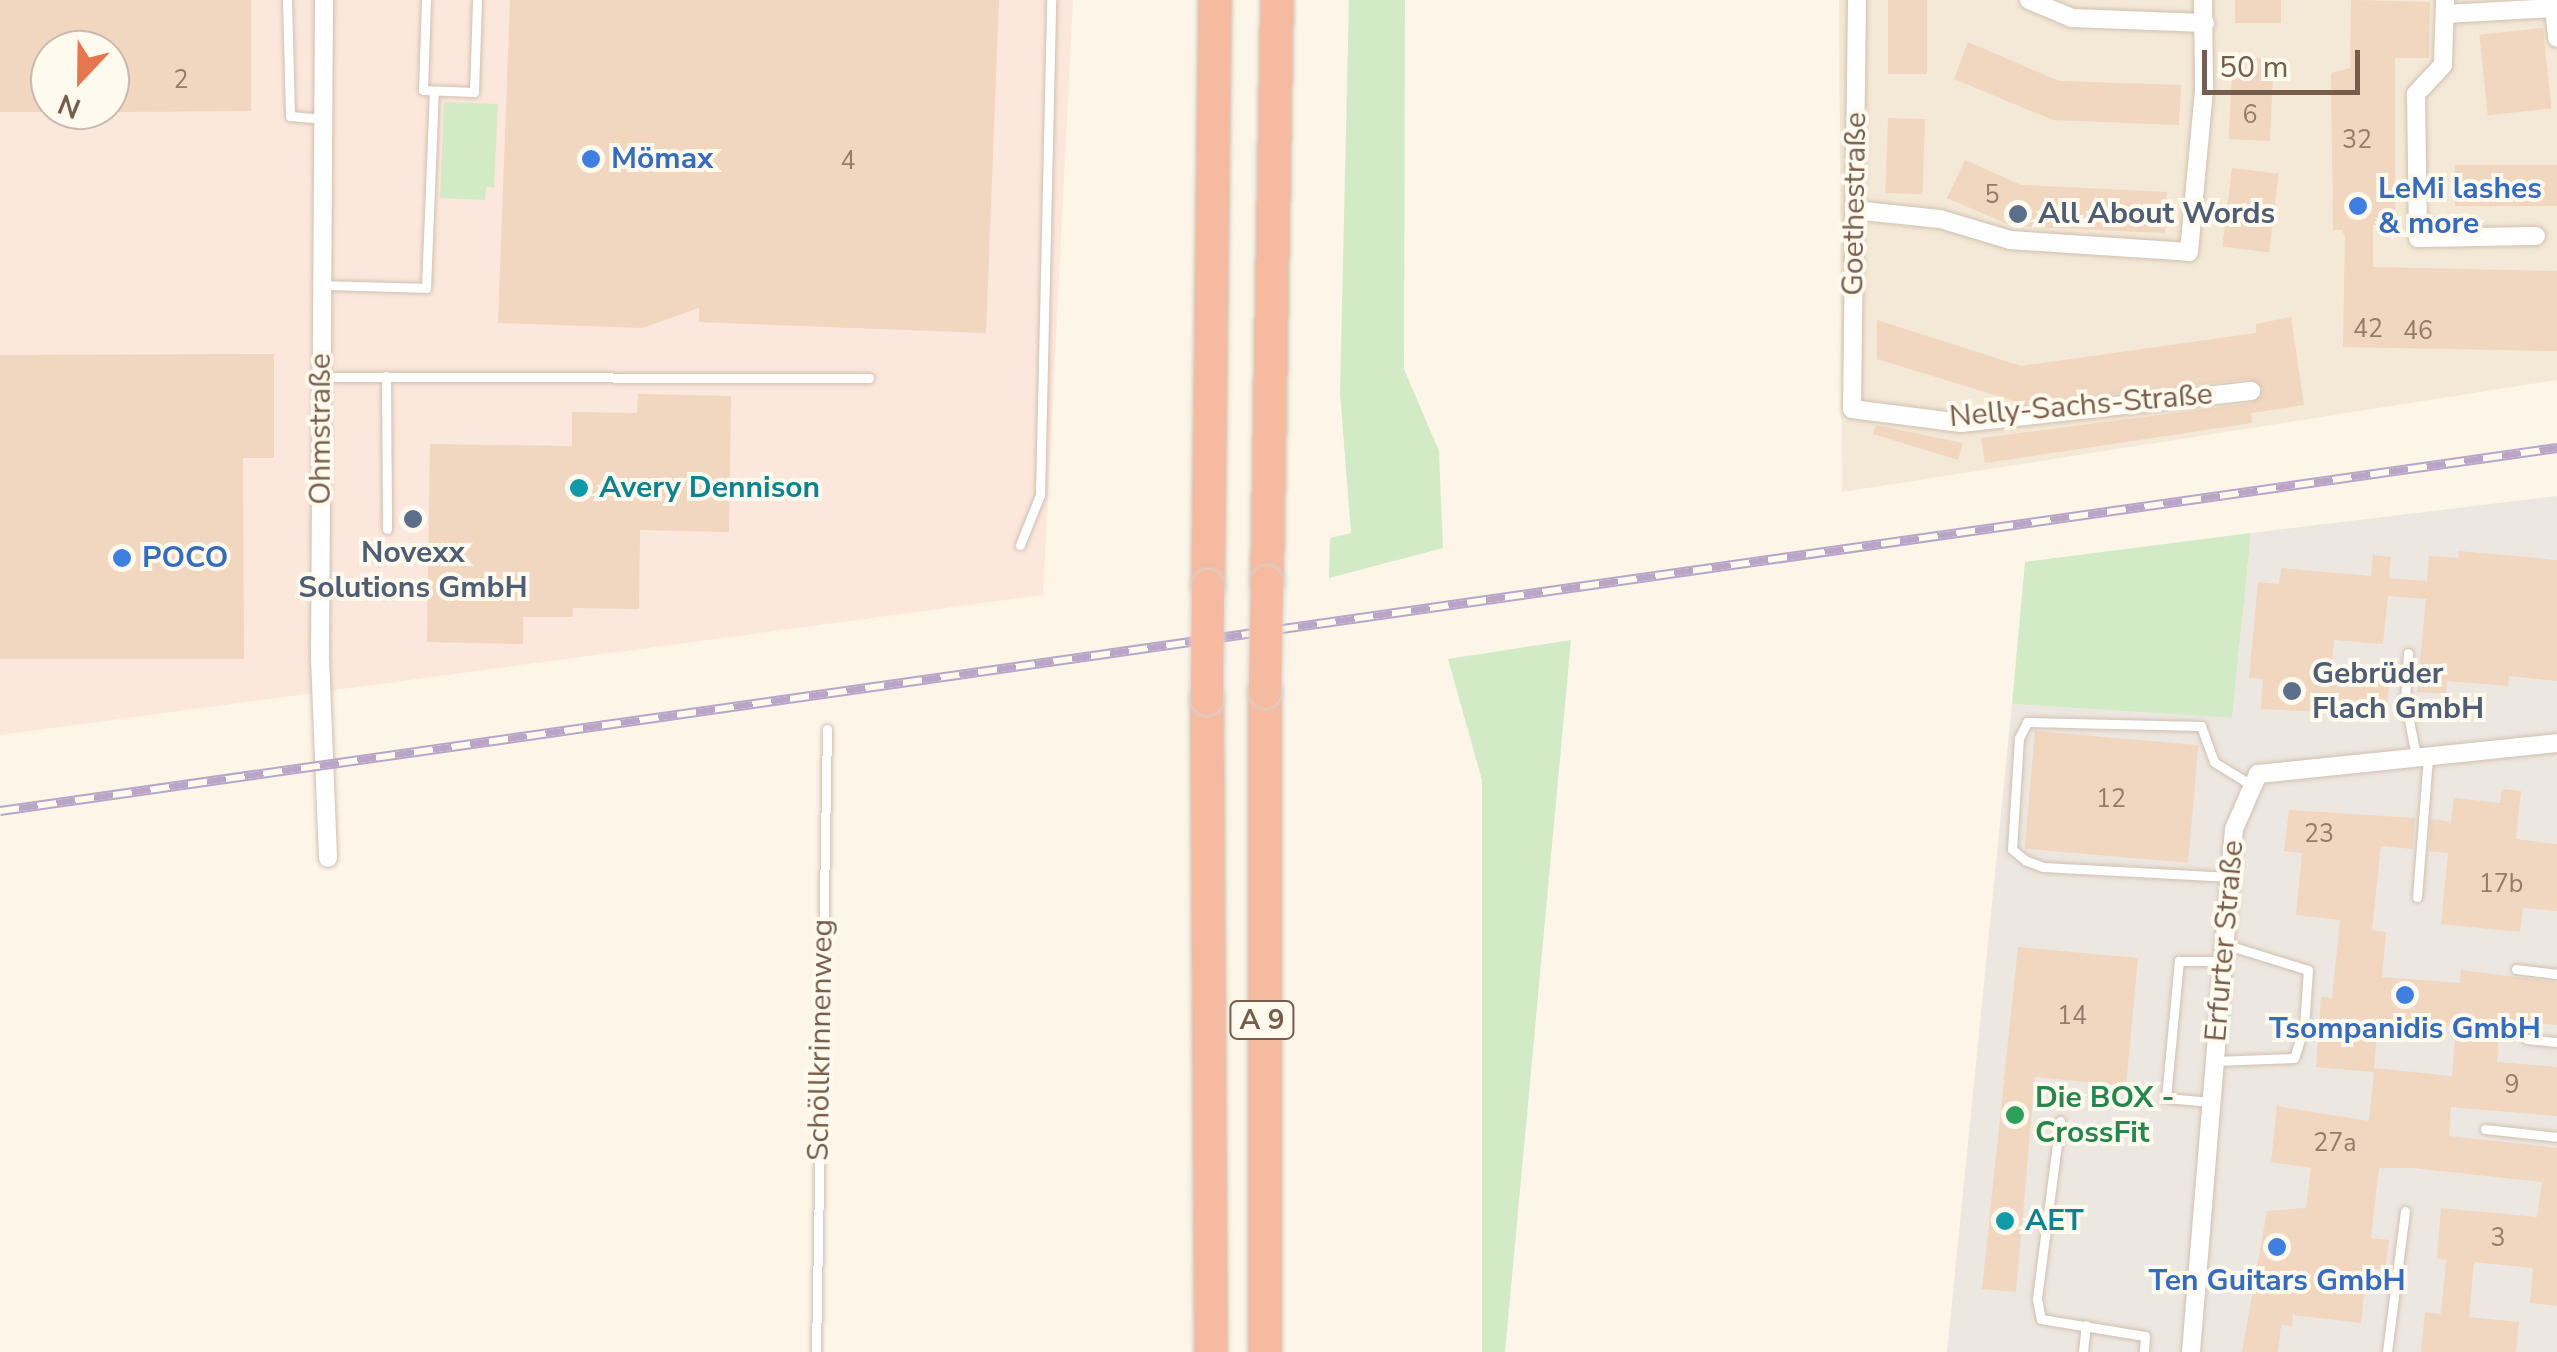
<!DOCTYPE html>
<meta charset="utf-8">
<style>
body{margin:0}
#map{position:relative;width:2557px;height:1352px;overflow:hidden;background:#fcf5e8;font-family:"Nunito Sans",sans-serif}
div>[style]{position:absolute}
.residential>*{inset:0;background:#f4e8d6}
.commercial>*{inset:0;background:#fce7dc}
.industrial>*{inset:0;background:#ede7e1}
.green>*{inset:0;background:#d3eac6}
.building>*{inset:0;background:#f1d6c0;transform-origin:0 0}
.roads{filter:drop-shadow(0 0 2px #d0c0b0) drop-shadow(0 0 2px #d0c0b0)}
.lane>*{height:9px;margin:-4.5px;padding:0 4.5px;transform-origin:4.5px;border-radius:4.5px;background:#fff}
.street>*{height:18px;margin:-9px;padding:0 9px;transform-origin:9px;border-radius:9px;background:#fff}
.highway>*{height:32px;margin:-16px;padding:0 16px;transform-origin:16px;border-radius:16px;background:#f5baa0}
.rail>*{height:10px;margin-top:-5px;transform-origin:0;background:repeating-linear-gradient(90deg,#fff9ee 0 19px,#b9a5c7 0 38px);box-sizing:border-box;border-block:2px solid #b9a5c7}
.bridges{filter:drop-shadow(0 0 2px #d9d2cd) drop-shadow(0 0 2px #d9d2cd)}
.highway-bridge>*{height:32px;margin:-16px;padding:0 16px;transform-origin:16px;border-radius:16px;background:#f5baa0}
.dots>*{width:28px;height:28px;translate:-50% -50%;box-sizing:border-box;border:5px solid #fff9ee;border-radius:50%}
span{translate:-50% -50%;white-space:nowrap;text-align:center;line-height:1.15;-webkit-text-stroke:8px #fff9ee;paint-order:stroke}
.number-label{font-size:25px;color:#957b69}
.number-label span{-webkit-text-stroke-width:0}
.shield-label span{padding:2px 8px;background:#fff9ee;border:2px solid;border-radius:8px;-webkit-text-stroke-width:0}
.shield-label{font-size:28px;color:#765d4c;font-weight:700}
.shop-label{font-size:30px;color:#366cbe;font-weight:700}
.left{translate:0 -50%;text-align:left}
.street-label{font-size:30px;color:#765d4c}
.service-label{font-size:30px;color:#4e5e75;font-weight:700}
.culture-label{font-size:30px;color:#0d838f;font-weight:700}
.leisure-label{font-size:30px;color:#27864d;font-weight:700}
.north{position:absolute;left:30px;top:30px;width:100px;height:100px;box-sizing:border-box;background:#fff9ee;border:2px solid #c8bbad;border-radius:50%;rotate:202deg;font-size:28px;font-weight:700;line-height:40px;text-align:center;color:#765d4c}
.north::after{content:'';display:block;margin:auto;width:35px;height:45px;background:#e4774f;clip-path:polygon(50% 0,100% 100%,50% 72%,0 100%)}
.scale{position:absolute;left:2202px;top:50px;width:158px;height:45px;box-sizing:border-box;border:5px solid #765d4c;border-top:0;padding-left:12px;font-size:30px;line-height:35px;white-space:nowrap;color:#765d4c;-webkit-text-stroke:8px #fff9ee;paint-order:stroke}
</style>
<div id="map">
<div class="residential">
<div style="clip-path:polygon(1839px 0,2557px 0,2557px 380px,1842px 492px)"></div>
</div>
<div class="commercial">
<div style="clip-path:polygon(evenodd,0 0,1073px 0,1043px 595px,0 735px,0 0,50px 50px,110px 50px,110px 110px,50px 110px,50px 50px)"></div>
</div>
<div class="industrial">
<div style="clip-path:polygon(2557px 496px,2557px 1352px,1947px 1352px,2012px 704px,2232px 718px,2251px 533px)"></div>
</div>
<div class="green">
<div style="clip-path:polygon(1349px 0,1405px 0,1404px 369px,1439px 451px,1443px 548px,1329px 578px,1330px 538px,1351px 533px,1340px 393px)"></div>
<div style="clip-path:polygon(444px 102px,498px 104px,494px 187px,486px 187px,485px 200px,440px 198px)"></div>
<div style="clip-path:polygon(2251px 533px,2232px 718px,2012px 704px,2025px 562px)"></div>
<div style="clip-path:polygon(1571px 640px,1505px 1352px,1482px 1352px,1482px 780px,1448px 659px)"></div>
</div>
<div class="building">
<div style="clip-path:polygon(0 0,251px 0,251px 111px,110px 112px,110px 50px,50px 50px,50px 112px,0 112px)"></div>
<div style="clip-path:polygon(510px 0,999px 0,986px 333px,699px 322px,699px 308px,642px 328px,498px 323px)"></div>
<div style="left:1888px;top:0;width:39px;height:74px"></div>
<div style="left:2235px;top:0;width:46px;height:23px"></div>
<div style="clip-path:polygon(2351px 0,2430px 2px,2429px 58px,2395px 58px,2395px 225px,2373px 225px,2373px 267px,2557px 271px,2557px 351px,2343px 347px,2345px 237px,2342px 230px,2333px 230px,2331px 73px,2350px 68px)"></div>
<div style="left:2543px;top:28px;width:81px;height:64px;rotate:84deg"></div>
<div style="clip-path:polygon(1968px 42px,2059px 81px,2181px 85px,2179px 125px,2053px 120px,1954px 79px)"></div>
<div style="left:2233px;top:57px;width:41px;height:82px;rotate:3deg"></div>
<div style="left:1888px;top:118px;width:37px;height:75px;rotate:2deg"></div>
<div style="clip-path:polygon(1965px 160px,2021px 185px,2167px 192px,2165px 233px,2012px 226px,1947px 198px)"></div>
<div style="left:2557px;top:165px;width:41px;height:102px;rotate:90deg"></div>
<div style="left:2232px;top:168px;width:47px;height:79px;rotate:7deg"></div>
<div style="clip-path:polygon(2291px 317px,2304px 405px,2251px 413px,2252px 423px,1985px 463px,1981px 438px,2252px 403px,2263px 389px,2250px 379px,2024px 404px,1877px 359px,1877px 320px,2021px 366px,2256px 333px,2256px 324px)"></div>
<div style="clip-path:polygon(274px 354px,274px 458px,243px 458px,244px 659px,0 659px,0 355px)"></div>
<div style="clip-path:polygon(638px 394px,731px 396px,729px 532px,640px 530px,639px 609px,573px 608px,573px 617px,523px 617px,523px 644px,427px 642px,430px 444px,572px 446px,572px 412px,637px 413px)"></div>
<div style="clip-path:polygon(1876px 425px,1963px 443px,1958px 460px,1873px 434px)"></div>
<div style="clip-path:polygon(2459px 551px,2557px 560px,2557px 681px,2509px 676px,2508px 686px,2447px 681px,2446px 694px,2417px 692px,2426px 599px,2388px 596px,2383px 644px,2334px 640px,2331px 675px,2389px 686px,2387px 706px,2372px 705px,2371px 714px,2261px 709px,2263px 679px,2249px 678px,2258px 582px,2279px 584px,2281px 568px,2371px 576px,2373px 555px,2391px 557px,2389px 578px,2427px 581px,2429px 556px,2458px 558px)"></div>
<div style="left:2035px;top:731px;width:164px;height:118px;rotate:5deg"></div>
<div style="clip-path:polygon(2502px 789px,2521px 791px,2516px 839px,2557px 844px,2557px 911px,2523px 908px,2520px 932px,2441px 924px,2448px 853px,2429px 851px,2431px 819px,2451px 822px,2454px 798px,2500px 803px)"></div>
<div style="clip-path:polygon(evenodd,2289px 810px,2415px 818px,2413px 849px,2381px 846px,2372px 930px,2386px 932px,2382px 977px,2460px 983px,2461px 970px,2557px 982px,2557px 1025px,2500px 1021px,2497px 1062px,2557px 1067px,2557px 1116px,2451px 1107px,2449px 1136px,2557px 1148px,2557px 1306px,2530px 1303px,2533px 1268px,2474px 1262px,2469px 1317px,2519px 1322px,2516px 1352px,2421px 1352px,2425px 1312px,2441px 1314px,2446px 1260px,2437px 1259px,2441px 1208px,2537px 1217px,2542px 1182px,2413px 1168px,2379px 1168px,2371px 1238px,2389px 1240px,2385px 1270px,2367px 1268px,2361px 1323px,2293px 1315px,2292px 1326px,2281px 1325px,2278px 1352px,2242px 1352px,2267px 1211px,2306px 1208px,2311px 1168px,2271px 1162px,2277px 1106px,2369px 1121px,2374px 1072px,2316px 1067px,2321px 997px,2332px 998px,2340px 920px,2296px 915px,2302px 853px,2284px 851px,2289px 810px,2378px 1021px,2456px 1027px,2452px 1076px,2374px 1068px,2378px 1021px)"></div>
<div style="clip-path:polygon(2018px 947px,2138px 958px,2126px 1086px,2035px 1077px,2016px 1292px,1982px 1289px)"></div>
</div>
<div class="roads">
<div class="lane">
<div style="left:287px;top:0;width:116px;rotate:88.5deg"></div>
<div style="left:290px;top:116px;width:32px;rotate:5deg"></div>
<div style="left:426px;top:0;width:90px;rotate:91.9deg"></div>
<div style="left:423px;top:90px;width:51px;rotate:2.2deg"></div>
<div style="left:474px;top:92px;width:92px;rotate:-88.1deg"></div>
<div style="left:321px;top:285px;width:105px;rotate:1.6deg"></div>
<div style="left:426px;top:288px;width:197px;rotate:-87.7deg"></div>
<div style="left:386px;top:376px;width:153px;rotate:89.6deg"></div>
<div style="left:321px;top:377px;width:548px;rotate:0.1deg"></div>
<div style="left:1020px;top:545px;width:54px;rotate:-68.2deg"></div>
<div style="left:1040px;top:495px;width:495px;rotate:-88.7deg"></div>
<div style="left:2408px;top:653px;width:46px;rotate:93.7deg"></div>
<div style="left:2405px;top:699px;width:58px;rotate:79.1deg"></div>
<div style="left:2230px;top:877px;width:187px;rotate:-176.9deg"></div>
<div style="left:2043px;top:867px;width:19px;rotate:-159deg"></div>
<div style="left:2025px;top:860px;width:17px;rotate:-140deg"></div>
<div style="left:2012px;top:849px;width:111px;rotate:-86.4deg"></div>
<div style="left:2019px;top:738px;width:18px;rotate:-63deg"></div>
<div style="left:2027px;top:722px;width:174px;rotate:1.3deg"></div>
<div style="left:2201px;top:726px;width:38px;rotate:70deg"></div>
<div style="left:2214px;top:762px;width:46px;rotate:31.6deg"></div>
<div style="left:2417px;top:897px;width:139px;rotate:-85.5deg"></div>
<div style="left:2516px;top:969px;width:41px;rotate:7deg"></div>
<div style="left:2527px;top:1039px;width:30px;rotate:6deg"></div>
<div style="left:2215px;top:1061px;width:79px;rotate:-2.2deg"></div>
<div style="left:2294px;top:1058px;width:33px;rotate:-72deg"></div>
<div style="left:2304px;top:1027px;width:57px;rotate:-86deg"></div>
<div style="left:2308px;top:970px;width:88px;rotate:-162.8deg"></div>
<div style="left:2211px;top:1102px;width:45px;rotate:-174.9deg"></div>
<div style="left:2166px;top:1098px;width:138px;rotate:-84.6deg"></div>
<div style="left:2179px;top:961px;width:44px"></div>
<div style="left:2060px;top:1121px;width:179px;rotate:97.4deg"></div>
<div style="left:2037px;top:1299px;width:20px;rotate:79deg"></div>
<div style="left:2041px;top:1319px;width:105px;rotate:9.3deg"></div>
<div style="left:2145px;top:1336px;width:16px;rotate:94deg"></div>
<div style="left:2485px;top:1129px;width:72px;rotate:6.3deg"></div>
<div style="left:816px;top:1352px;width:623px;rotate:-88.99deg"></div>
<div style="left:2083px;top:1352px;width:27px;rotate:-84deg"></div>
<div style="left:2387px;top:1352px;width:142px;rotate:-82.7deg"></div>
</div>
<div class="street">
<div style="left:324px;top:0;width:658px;rotate:90.35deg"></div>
<div style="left:320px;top:658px;width:200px;rotate:87.7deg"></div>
<div style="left:1857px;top:0;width:409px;rotate:90.7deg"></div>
<div style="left:1852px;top:409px;width:110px;rotate:7.3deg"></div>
<div style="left:1961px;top:423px;width:292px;rotate:-6.3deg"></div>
<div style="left:2029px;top:0;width:47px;rotate:22.7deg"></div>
<div style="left:2072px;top:18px;width:133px;rotate:2.2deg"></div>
<div style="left:2445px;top:0;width:65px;rotate:91.8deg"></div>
<div style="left:2443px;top:65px;width:40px;rotate:133deg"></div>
<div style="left:2416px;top:94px;width:144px;rotate:89.2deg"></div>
<div style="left:2418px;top:238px;width:118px;rotate:-1deg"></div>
<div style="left:2445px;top:14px;width:109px;rotate:-3.2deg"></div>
<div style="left:2554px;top:8px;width:30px;rotate:84deg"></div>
<div style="left:1854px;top:210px;width:86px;rotate:6deg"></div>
<div style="left:1940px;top:219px;width:73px;rotate:16.7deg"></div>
<div style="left:2010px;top:240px;width:179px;rotate:3.8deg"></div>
<div style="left:2189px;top:252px;width:164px;rotate:-84.7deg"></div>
<div style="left:2204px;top:89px;width:89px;rotate:-90.6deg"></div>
<div style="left:2191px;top:1352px;width:525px;rotate:-85.3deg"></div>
<div style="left:2234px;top:829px;width:60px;rotate:-66.4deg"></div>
<div style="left:2258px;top:774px;width:301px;rotate:-5.9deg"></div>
</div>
<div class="highway">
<div style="left:1267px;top:582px;width:582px;rotate:-89.02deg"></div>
<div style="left:1208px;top:586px;width:586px;rotate:-89.32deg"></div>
<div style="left:1207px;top:699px;width:653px;rotate:89.65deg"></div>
<div style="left:1265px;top:1352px;width:660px;rotate:-90deg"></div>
</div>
</div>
<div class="rail">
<div style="left:0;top:811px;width:2583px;rotate:-8.08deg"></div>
</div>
<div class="bridges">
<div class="highway-bridge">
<div style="left:1265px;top:692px;width:110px;rotate:-89deg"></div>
<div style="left:1207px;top:699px;width:113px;rotate:-89.5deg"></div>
</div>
</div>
<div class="dots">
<div style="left:591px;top:159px;background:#3f7fe0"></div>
<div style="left:2358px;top:206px;background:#3f7fe0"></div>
<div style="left:2018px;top:214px;background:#5c6f8a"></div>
<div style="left:579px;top:488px;background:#0f9aa8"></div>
<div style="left:413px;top:519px;background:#5c6f8a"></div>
<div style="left:122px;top:558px;background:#3f7fe0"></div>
<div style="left:2292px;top:691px;background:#5c6f8a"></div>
<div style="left:2405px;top:995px;background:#3f7fe0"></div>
<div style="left:2015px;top:1115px;background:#2e9e5b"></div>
<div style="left:2005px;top:1221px;background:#0f9aa8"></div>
<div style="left:2277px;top:1247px;background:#3f7fe0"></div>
</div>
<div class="number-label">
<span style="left:181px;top:80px">2</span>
<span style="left:2250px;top:115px">6</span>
<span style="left:2357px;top:140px">32</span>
<span style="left:848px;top:161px">4</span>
<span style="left:1992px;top:195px">5</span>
<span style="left:2368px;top:329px">42</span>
<span style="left:2418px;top:331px">46</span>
<span style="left:2111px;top:799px">12</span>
<span style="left:2319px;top:834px">23</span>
<span style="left:2501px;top:884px">17b</span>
<span style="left:2072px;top:1016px">14</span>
<span style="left:2512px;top:1085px">9</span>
<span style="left:2335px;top:1143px">27a</span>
<span style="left:2498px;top:1238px">3</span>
</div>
<div class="shield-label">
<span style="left:1262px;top:1020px">A 9</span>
</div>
<div class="shop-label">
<span class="left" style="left:611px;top:159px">Mömax</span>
<span class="left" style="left:2378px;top:206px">LeMi lashes<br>&amp; more</span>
<span class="left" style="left:142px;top:558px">POCO</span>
<span style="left:2405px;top:1029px">Tsompanidis GmbH</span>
<span style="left:2277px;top:1281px">Ten Guitars GmbH</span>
</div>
<div class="street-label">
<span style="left:1855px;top:204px;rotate:-89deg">Goethestraße</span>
<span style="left:2081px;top:406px;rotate:-5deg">Nelly-Sachs-Straße</span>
<span style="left:321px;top:429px;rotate:-90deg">Ohmstraße</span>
<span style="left:2225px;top:941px;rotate:-85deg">Erfurter Straße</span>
<span style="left:821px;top:1040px;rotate:-89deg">Schöllkrinnenweg</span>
</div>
<div class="service-label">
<span class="left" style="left:2038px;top:214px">All About Words</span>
<span style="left:413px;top:570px">Novexx<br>Solutions GmbH</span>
<span class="left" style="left:2312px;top:691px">Gebrüder<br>Flach GmbH</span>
</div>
<div class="culture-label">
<span class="left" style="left:599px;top:488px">Avery Dennison</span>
<span class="left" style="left:2025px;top:1221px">AET</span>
</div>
<div class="leisure-label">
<span class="left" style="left:2035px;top:1115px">Die BOX -<br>CrossFit</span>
</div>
<div class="north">N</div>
<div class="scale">50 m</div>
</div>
